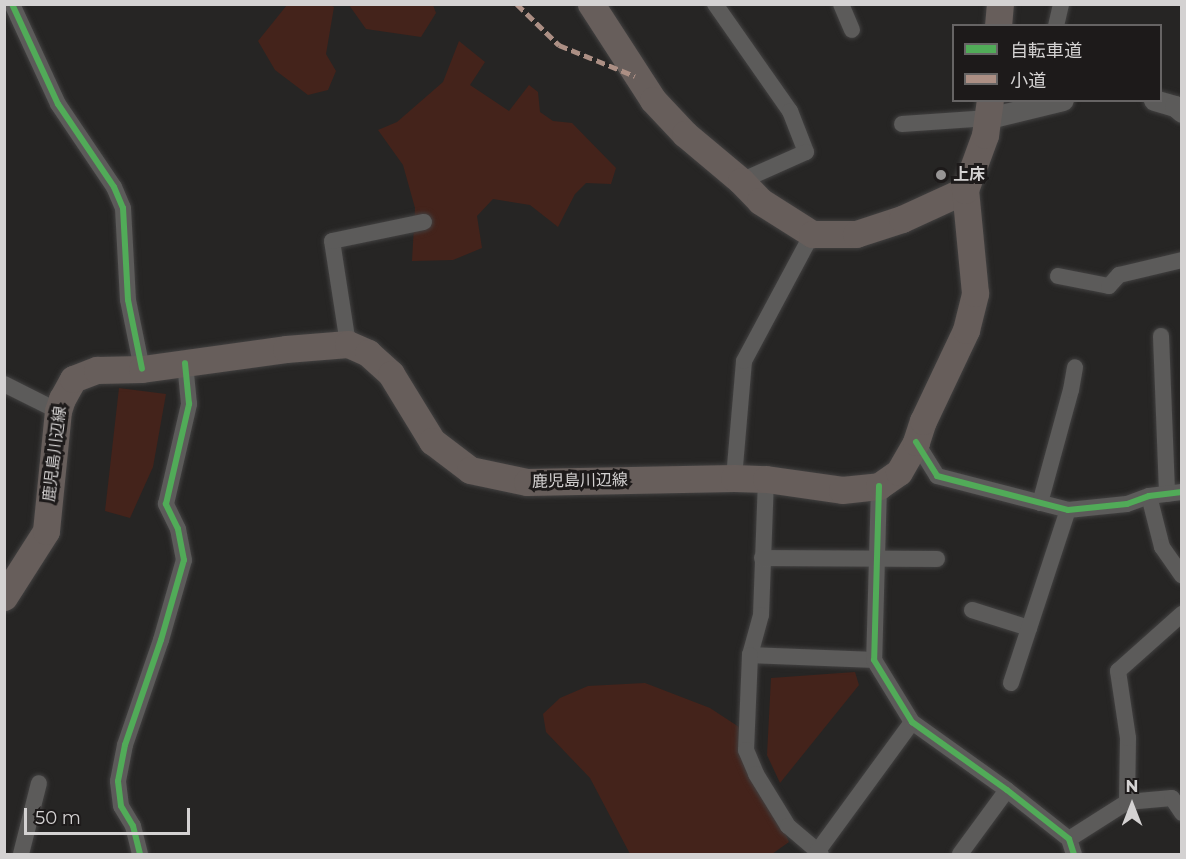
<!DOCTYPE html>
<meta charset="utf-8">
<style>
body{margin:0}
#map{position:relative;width:1186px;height:859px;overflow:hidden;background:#262524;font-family:Montserrat,"Noto Sans JP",sans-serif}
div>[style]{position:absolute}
.green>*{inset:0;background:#44231b}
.roads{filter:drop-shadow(0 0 2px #424141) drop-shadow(0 0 2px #424141)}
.minor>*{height:16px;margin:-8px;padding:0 8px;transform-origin:8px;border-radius:8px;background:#5c5b5a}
.tertiary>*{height:21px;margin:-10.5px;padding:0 10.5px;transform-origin:10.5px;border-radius:10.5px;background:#5c5b5a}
.primary>*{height:27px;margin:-13.5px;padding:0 13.5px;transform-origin:13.5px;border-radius:13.5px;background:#675e5b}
.quiet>*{height:4.5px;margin-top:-2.25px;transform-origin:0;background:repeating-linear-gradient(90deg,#ac8f84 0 9px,transparent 0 13.5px)}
.cycleway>*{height:6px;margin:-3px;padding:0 3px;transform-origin:3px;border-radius:3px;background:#51ab58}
.dots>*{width:16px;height:16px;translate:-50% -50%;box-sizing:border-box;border:3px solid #1d1a1a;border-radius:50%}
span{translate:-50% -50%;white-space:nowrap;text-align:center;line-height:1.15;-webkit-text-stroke:6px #1d1a1a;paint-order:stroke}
.poi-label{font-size:16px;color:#d4d2d2;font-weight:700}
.left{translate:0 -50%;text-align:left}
.street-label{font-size:16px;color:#d4d2d2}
.frame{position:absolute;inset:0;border:6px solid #d4d2d2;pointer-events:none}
.legend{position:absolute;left:952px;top:24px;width:210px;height:78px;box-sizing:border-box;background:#1d1a1a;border:2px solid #666464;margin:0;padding:8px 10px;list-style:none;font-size:18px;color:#d4d2d2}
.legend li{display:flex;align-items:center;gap:12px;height:30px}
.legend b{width:30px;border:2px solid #666464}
.north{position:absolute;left:1102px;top:775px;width:60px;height:60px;-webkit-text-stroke:4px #1d1a1a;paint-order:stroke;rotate:0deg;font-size:16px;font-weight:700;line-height:24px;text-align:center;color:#d4d2d2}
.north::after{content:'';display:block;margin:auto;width:21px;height:27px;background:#d4d2d2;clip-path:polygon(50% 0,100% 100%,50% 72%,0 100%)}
.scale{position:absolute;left:24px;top:808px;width:166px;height:27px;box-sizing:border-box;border:3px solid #d4d2d2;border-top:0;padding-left:8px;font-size:18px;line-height:21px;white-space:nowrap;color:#d4d2d2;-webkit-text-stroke:4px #1d1a1a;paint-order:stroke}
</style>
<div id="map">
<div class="green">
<div style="clip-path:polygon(287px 5px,330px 5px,334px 7px,326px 54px,336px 71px,328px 90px,308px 95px,275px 70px,258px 41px)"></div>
<div style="clip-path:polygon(349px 5px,433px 5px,436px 13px,421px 37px,366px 29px)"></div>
<div style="clip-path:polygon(459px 41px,485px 62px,470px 85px,509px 111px,529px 85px,538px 92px,540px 112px,553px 121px,572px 123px,616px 168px,611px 184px,586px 183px,575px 194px,558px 227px,530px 205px,493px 199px,477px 216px,482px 248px,453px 260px,412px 261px,415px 208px,403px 165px,378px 130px,397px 122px,443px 82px)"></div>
<div style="clip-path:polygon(119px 388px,166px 394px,153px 467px,130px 518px,105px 511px)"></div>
<div style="clip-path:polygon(855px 672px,859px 685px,780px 783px,767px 755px,771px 678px)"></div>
<div style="clip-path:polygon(645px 683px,710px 708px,742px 729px,789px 842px,772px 854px,630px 854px,590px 778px,546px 732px,543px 714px,560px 698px,588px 686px)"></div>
</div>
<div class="roads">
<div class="minor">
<div style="left:12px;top:4px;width:110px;rotate:65.3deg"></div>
<div style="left:58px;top:104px;width:100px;rotate:56deg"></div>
<div style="left:114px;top:187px;width:23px;rotate:67deg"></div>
<div style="left:123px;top:208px;width:92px;rotate:86.9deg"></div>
<div style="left:128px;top:300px;width:70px;rotate:78.5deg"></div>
<div style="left:715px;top:4px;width:131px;rotate:55deg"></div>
<div style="left:790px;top:111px;width:44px;rotate:68.7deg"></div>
<div style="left:806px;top:152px;width:71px;rotate:156deg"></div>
<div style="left:841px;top:4px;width:28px;rotate:67deg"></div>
<div style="left:1056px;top:26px;width:23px;rotate:-77deg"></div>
<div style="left:902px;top:124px;width:87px;rotate:-3.9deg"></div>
<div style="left:1058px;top:276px;width:52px;rotate:11.1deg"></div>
<div style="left:1109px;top:286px;width:15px;rotate:-48deg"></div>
<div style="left:1119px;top:275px;width:65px;rotate:-13.4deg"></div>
<div style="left:1161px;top:336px;width:158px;rotate:87.8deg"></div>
<div style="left:348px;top:344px;width:104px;rotate:-98.8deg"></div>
<div style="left:332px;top:241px;width:94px;rotate:-11.7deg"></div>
<div style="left:4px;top:384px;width:60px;rotate:26.6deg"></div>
<div style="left:916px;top:442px;width:40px;rotate:58deg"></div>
<div style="left:937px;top:476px;width:135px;rotate:14.5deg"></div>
<div style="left:1068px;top:510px;width:59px;rotate:-5.8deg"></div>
<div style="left:1127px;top:504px;width:23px;rotate:-20deg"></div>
<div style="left:1149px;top:496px;width:33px;rotate:-7deg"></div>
<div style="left:734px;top:478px;width:117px;rotate:-85.1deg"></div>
<div style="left:744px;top:361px;width:144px;rotate:-61.8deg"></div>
<div style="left:766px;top:479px;width:136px;rotate:92.1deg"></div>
<div style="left:761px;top:615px;width:41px;rotate:105.4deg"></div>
<div style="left:750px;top:655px;width:124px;rotate:2.3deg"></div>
<div style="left:879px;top:486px;width:174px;rotate:91.6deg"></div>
<div style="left:874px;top:660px;width:73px;rotate:58.5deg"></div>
<div style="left:912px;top:722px;width:117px;rotate:35.6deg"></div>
<div style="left:1007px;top:790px;width:79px;rotate:38.3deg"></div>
<div style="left:1069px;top:839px;width:16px;rotate:72deg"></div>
<div style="left:1149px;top:496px;width:53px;rotate:75.7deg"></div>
<div style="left:1162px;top:547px;width:35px;rotate:55deg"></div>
<div style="left:1040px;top:503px;width:117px;rotate:-74.7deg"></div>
<div style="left:1071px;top:390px;width:23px;rotate:-80deg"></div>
<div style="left:762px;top:558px;width:175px;rotate:0.3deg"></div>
<div style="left:972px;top:610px;width:60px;rotate:17.5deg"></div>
<div style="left:750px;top:655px;width:95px;rotate:92.4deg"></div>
<div style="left:746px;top:750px;width:26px;rotate:67deg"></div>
<div style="left:756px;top:774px;width:61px;rotate:58.4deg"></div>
<div style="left:788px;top:826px;width:43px;rotate:40.3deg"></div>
<div style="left:1011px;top:683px;width:182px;rotate:-71.8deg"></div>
<div style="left:1127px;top:802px;width:64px;rotate:-89.1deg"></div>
<div style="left:1128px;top:738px;width:68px;rotate:-98.5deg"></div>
<div style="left:1118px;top:671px;width:86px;rotate:-41.7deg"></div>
<div style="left:1069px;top:839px;width:69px;rotate:-32.5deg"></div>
<div style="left:1127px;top:802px;width:45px;rotate:-5.1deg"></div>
<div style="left:1172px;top:798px;width:18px;rotate:56deg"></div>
<div style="left:817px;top:852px;width:161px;rotate:-53.8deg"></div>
<div style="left:21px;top:854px;width:73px;rotate:-75.8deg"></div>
<div style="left:140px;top:854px;width:29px;rotate:-104deg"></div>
<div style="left:133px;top:826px;width:23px;rotate:-121deg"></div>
<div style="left:121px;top:806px;width:25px;rotate:-97deg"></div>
<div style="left:118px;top:781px;width:37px;rotate:-79deg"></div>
<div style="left:125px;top:745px;width:111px;rotate:-71.1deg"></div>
<div style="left:161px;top:640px;width:83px;rotate:-74deg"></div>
<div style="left:184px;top:560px;width:32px;rotate:-101deg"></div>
<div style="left:178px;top:529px;width:28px;rotate:-116deg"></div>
<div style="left:166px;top:504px;width:103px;rotate:-77deg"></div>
<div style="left:189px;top:404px;width:41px;rotate:-95.6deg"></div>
<div style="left:960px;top:854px;width:79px;rotate:-53.7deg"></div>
</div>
<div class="tertiary">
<div style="left:1154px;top:100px;width:22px;rotate:16deg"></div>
<div style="left:1175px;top:106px;width:9px;rotate:41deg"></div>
<div style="left:989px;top:118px;width:76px;rotate:-13.7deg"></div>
</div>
<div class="primary">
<div style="left:591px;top:4px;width:114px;rotate:57.1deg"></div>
<div style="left:653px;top:100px;width:47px;rotate:46.7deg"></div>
<div style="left:685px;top:134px;width:73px;rotate:40deg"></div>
<div style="left:741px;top:181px;width:28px;rotate:46deg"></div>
<div style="left:760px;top:201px;width:62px;rotate:32.4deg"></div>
<div style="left:812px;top:234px;width:44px"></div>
<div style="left:856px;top:234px;width:48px;rotate:-18.1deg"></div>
<div style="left:902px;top:219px;width:69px;rotate:-24.7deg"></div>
<div style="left:998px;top:26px;width:22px;rotate:-85deg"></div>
<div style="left:4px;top:597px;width:78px;rotate:-57.5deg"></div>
<div style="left:46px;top:531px;width:121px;rotate:-84.3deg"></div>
<div style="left:58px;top:411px;width:13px;rotate:-72deg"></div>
<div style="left:62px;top:399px;width:23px;rotate:-61deg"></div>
<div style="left:73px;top:379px;width:26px;rotate:-21deg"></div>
<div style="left:97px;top:370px;width:45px;rotate:-1.3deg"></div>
<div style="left:142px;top:369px;width:145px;rotate:-7.9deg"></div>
<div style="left:286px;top:349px;width:62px;rotate:-4.6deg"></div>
<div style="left:348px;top:344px;width:22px;rotate:24deg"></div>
<div style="left:368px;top:353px;width:31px;rotate:42deg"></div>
<div style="left:391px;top:374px;width:79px;rotate:58.5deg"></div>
<div style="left:432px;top:441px;width:48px;rotate:37.3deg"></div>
<div style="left:470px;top:470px;width:58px;rotate:11.9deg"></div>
<div style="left:527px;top:482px;width:207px;rotate:-1.1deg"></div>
<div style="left:734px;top:478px;width:32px;rotate:2deg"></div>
<div style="left:766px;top:479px;width:77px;rotate:8.2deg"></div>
<div style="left:842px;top:490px;width:37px;rotate:-6deg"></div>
<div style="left:879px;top:486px;width:24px;rotate:-35deg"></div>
<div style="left:899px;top:472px;width:34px;rotate:-60deg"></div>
<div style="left:916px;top:442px;width:22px;rotate:-72deg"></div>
<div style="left:923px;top:421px;width:101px;rotate:-64.7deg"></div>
<div style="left:966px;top:330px;width:38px;rotate:-76deg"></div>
<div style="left:975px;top:293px;width:103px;rotate:-95.5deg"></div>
<div style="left:965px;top:190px;width:59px;rotate:-70deg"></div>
<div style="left:985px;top:135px;width:35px;rotate:-82deg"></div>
</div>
</div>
<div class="quiet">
<div style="left:517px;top:4px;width:59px;rotate:44.3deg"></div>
<div style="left:559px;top:45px;width:82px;rotate:22.2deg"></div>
</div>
<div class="cycleway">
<div style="left:12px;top:4px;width:110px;rotate:65.3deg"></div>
<div style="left:58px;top:104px;width:100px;rotate:56deg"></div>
<div style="left:114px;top:187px;width:23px;rotate:67deg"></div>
<div style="left:123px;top:208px;width:92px;rotate:86.9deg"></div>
<div style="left:128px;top:300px;width:70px;rotate:78.5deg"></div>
<div style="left:916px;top:442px;width:40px;rotate:58deg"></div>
<div style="left:937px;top:476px;width:135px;rotate:14.5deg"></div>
<div style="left:1068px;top:510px;width:59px;rotate:-5.8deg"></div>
<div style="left:1127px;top:504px;width:23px;rotate:-20deg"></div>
<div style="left:1149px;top:496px;width:33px;rotate:-7deg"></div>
<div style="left:879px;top:486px;width:174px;rotate:91.6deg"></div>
<div style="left:874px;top:660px;width:73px;rotate:58.5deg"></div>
<div style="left:912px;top:722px;width:117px;rotate:35.6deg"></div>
<div style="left:1007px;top:790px;width:79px;rotate:38.3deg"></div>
<div style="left:1069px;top:839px;width:16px;rotate:72deg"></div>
<div style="left:140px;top:854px;width:29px;rotate:-104deg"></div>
<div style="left:133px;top:826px;width:23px;rotate:-121deg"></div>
<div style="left:121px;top:806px;width:25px;rotate:-97deg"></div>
<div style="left:118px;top:781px;width:37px;rotate:-79deg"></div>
<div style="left:125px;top:745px;width:111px;rotate:-71.1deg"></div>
<div style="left:161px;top:640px;width:83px;rotate:-74deg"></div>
<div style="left:184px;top:560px;width:32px;rotate:-101deg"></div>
<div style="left:178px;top:529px;width:28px;rotate:-116deg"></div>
<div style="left:166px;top:504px;width:103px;rotate:-77deg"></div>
<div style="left:189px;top:404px;width:41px;rotate:-95.6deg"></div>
</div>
<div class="dots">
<div style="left:941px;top:175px;background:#979595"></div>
</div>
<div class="poi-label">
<span class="left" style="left:953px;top:175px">上床</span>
</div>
<div class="street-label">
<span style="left:55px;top:454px;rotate:-83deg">鹿児島川辺線</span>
<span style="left:580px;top:481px;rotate:-1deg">鹿児島川辺線</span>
</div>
<div class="frame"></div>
<ul class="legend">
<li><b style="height:8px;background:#51ab58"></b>自転車道</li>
<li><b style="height:8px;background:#ac8f84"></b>小道</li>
</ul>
<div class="north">N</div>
<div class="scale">50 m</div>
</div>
